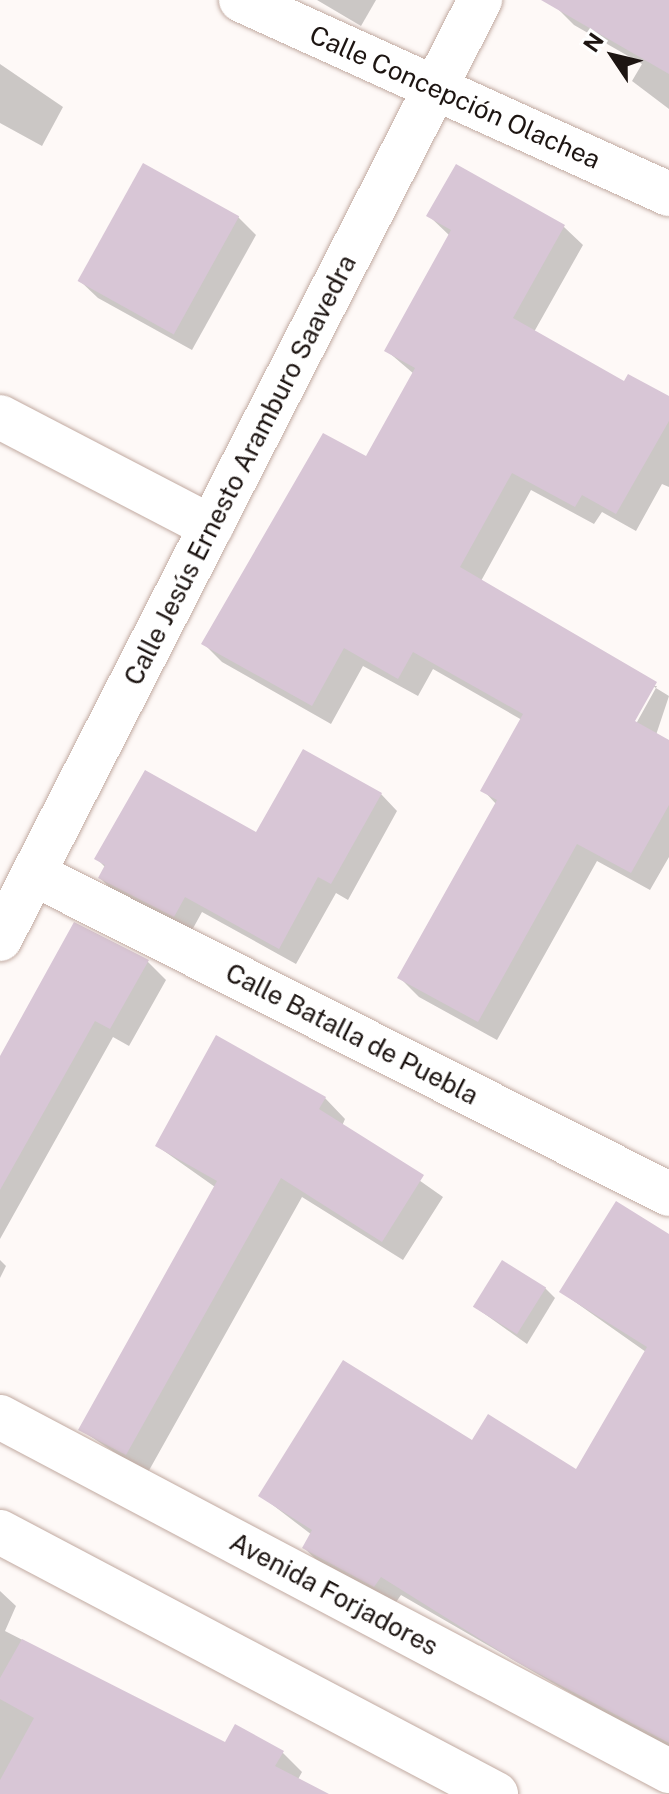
<!DOCTYPE html>
<meta charset="utf-8">
<style>
body{margin:0}
#map{position:relative;width:669px;height:1794px;overflow:hidden;background:#fef9f7;font-family:"Public Sans",sans-serif}
div>[style]{position:absolute}
.shadow>*{inset:0;background:#0003}
.building>*{inset:0;background:#d8c6d6;transform-origin:0 0}
.roads{filter:drop-shadow(0 0 2px #c1aaa1) drop-shadow(0 0 2px #c1aaa1)}
.street>*{height:44px;margin:-22px;padding:0 22px;transform-origin:22px;border-radius:22px;background:#fff}
.secondary>*{height:44px;margin:-22px;padding:0 22px;transform-origin:22px;border-radius:22px;background:#fff}
span{translate:-50% -50%;white-space:nowrap;text-align:center;line-height:1.15;-webkit-text-stroke:6px #fff;paint-order:stroke}
.street-label{font-size:26px;color:#1d1512}
.north{position:absolute;left:573px;top:16px;width:80px;height:80px;-webkit-text-stroke:6px #fff;paint-order:stroke;rotate:305deg;font-size:22px;font-weight:700;line-height:32px;text-align:center;color:#1d1512}
.north::after{content:'';display:block;margin:auto;width:28px;height:36px;background:#1d1512;clip-path:polygon(50% 0,100% 100%,50% 72%,0 100%)}
</style>
<div id="map">
<div class="shadow">
<div style="clip-path:polygon(317px 0,376px 0,361px 26px)"></div>
<div style="clip-path:polygon(560px 0,669px 0,669px 109px,632px 81px,642px 64px,574px 25px,556px 7px)"></div>
<div style="clip-path:polygon(0 64px,63px 107px,42px 146px,0 123px)"></div>
<div style="clip-path:polygon(evenodd,429px 216px,564px 227px,583px 245px,534px 332px,625px 384px,669px 399px,669px 487px,662px 484px,636px 531px,602px 512px,594px 524px,531px 490px,481px 581px,669px 696px,656px 735px,669px 742px,669px 857px,650px 890px,597px 861px,497px 1040px,419px 997px,400px 978px,497px 805px,483px 790px,522px 720px,433px 669px,418px 696px,363px 666px,331px 724px,222px 662px,203px 643px,366px 459px,414px 374px,387px 351px,450px 236px,429px 216px,653px 686px,657px 686px,632px 731px,629px 729px,653px 686px)"></div>
<div style="clip-path:polygon(238px 217px,256px 235px,192px 350px,98px 298px,80px 281px)"></div>
<div style="clip-path:polygon(381px 794px,397px 811px,348px 900px,336px 893px,296px 964px,202px 912px,191px 932px,117px 895px,100px 878px,106px 868px,97px 859px,257px 835px)"></div>
<div style="clip-path:polygon(75px 925px,148px 962px,166px 980px,129px 1046px,113px 1037px,0 1239px,0 1060px)"></div>
<div style="clip-path:polygon(217px 1038px,325px 1098px,345px 1119px,342px 1126px,443px 1197px,403px 1260px,302px 1197px,147px 1474px,81px 1430px,215px 1187px,157px 1146px)"></div>
<div style="clip-path:polygon(669px 1235px,669px 1750px,401px 1595px,394px 1605px,324px 1567px,304px 1548px,312px 1535px,261px 1496px,473px 1443px,577px 1471px,646px 1352px,561px 1292px)"></div>
<div style="clip-path:polygon(0 1260px,6px 1266px,0 1278px)"></div>
<div style="clip-path:polygon(545px 1288px,555px 1298px,527px 1344px,475px 1307px)"></div>
<div style="clip-path:polygon(0 1591px,16px 1606px,5px 1631px,226px 1744px,282px 1752px,302px 1772px,290px 1794px,0 1794px)"></div>
</div>
<div class="building">
<div style="clip-path:polygon(541px 0,669px 0,669px 74px)"></div>
<div style="left:143px;top:163px;width:110px;height:135px;rotate:29deg"></div>
<div style="clip-path:polygon(456px 164px,565px 225px,513px 318px,624px 381px,628px 374px,669px 396px,669px 421px,616px 514px,582px 495px,575px 507px,512px 473px,460px 567px,657px 682px,635px 721px,669px 740px,669px 805px,631px 873px,577px 844px,478px 1022px,397px 978px,497px 800px,480px 791px,523px 714px,413px 652px,398px 679px,344px 648px,312px 706px,201px 644px,323px 433px,366px 456px,415px 368px,384px 351px,451px 230px,426px 216px)"></div>
<div style="clip-path:polygon(303px 749px,382px 793px,331px 884px,318px 877px,279px 949px,185px 897px,174px 917px,98px 878px,105px 865px,94px 859px,145px 770px,256px 832px)"></div>
<div style="clip-path:polygon(74px 922px,149px 960px,110px 1029px,95px 1021px,0 1190px,0 1056px)"></div>
<div style="clip-path:polygon(216px 1035px,326px 1097px,319px 1109px,424px 1175px,382px 1242px,281px 1178px,126px 1455px,78px 1430px,217px 1181px,155px 1146px)"></div>
<div style="clip-path:polygon(616px 1201px,669px 1234px,669px 1743px,515px 1661px,381px 1577px,374px 1587px,302px 1548px,312px 1530px,258px 1496px,343px 1360px,472px 1440px,488px 1414px,576px 1469px,647px 1347px,559px 1292px)"></div>
<div style="left:502px;top:1260px;width:52px;height:55px;rotate:32deg"></div>
<div style="clip-path:polygon(22px 1639px,225px 1742px,235px 1724px,284px 1751px,275px 1766px,329px 1794px,0 1794px,0 1780px,34px 1718px,0 1699px,0 1678px)"></div>
</div>
<div class="roads">
<div class="street">
<div style="left:241px;top:0;width:470px;rotate:24.4deg"></div>
<div style="left:0;top:417px;width:238px;rotate:27.5deg"></div>
<div style="left:34px;top:874px;width:711px;rotate:26.75deg"></div>
</div>
<div class="secondary">
<div style="left:0;top:939px;width:1055px;rotate:-62.92deg"></div>
<div style="left:0;top:1417px;width:757px;rotate:27.89deg"></div>
<div style="left:0;top:1532px;width:561px;rotate:27.84deg"></div>
</div>
</div>
<div class="street-label">
<span style="left:455px;top:97px;rotate:24deg">Calle Concepción Olachea</span>
<span style="left:240px;top:470px;rotate:-63deg">Calle Jesús Ernesto Aramburo Saavedra</span>
<span style="left:352px;top:1034px;rotate:27deg">Calle Batalla de Puebla</span>
<span style="left:334px;top:1594px;rotate:28deg">Avenida Forjadores</span>
</div>
<div class="north">N</div>
</div>
